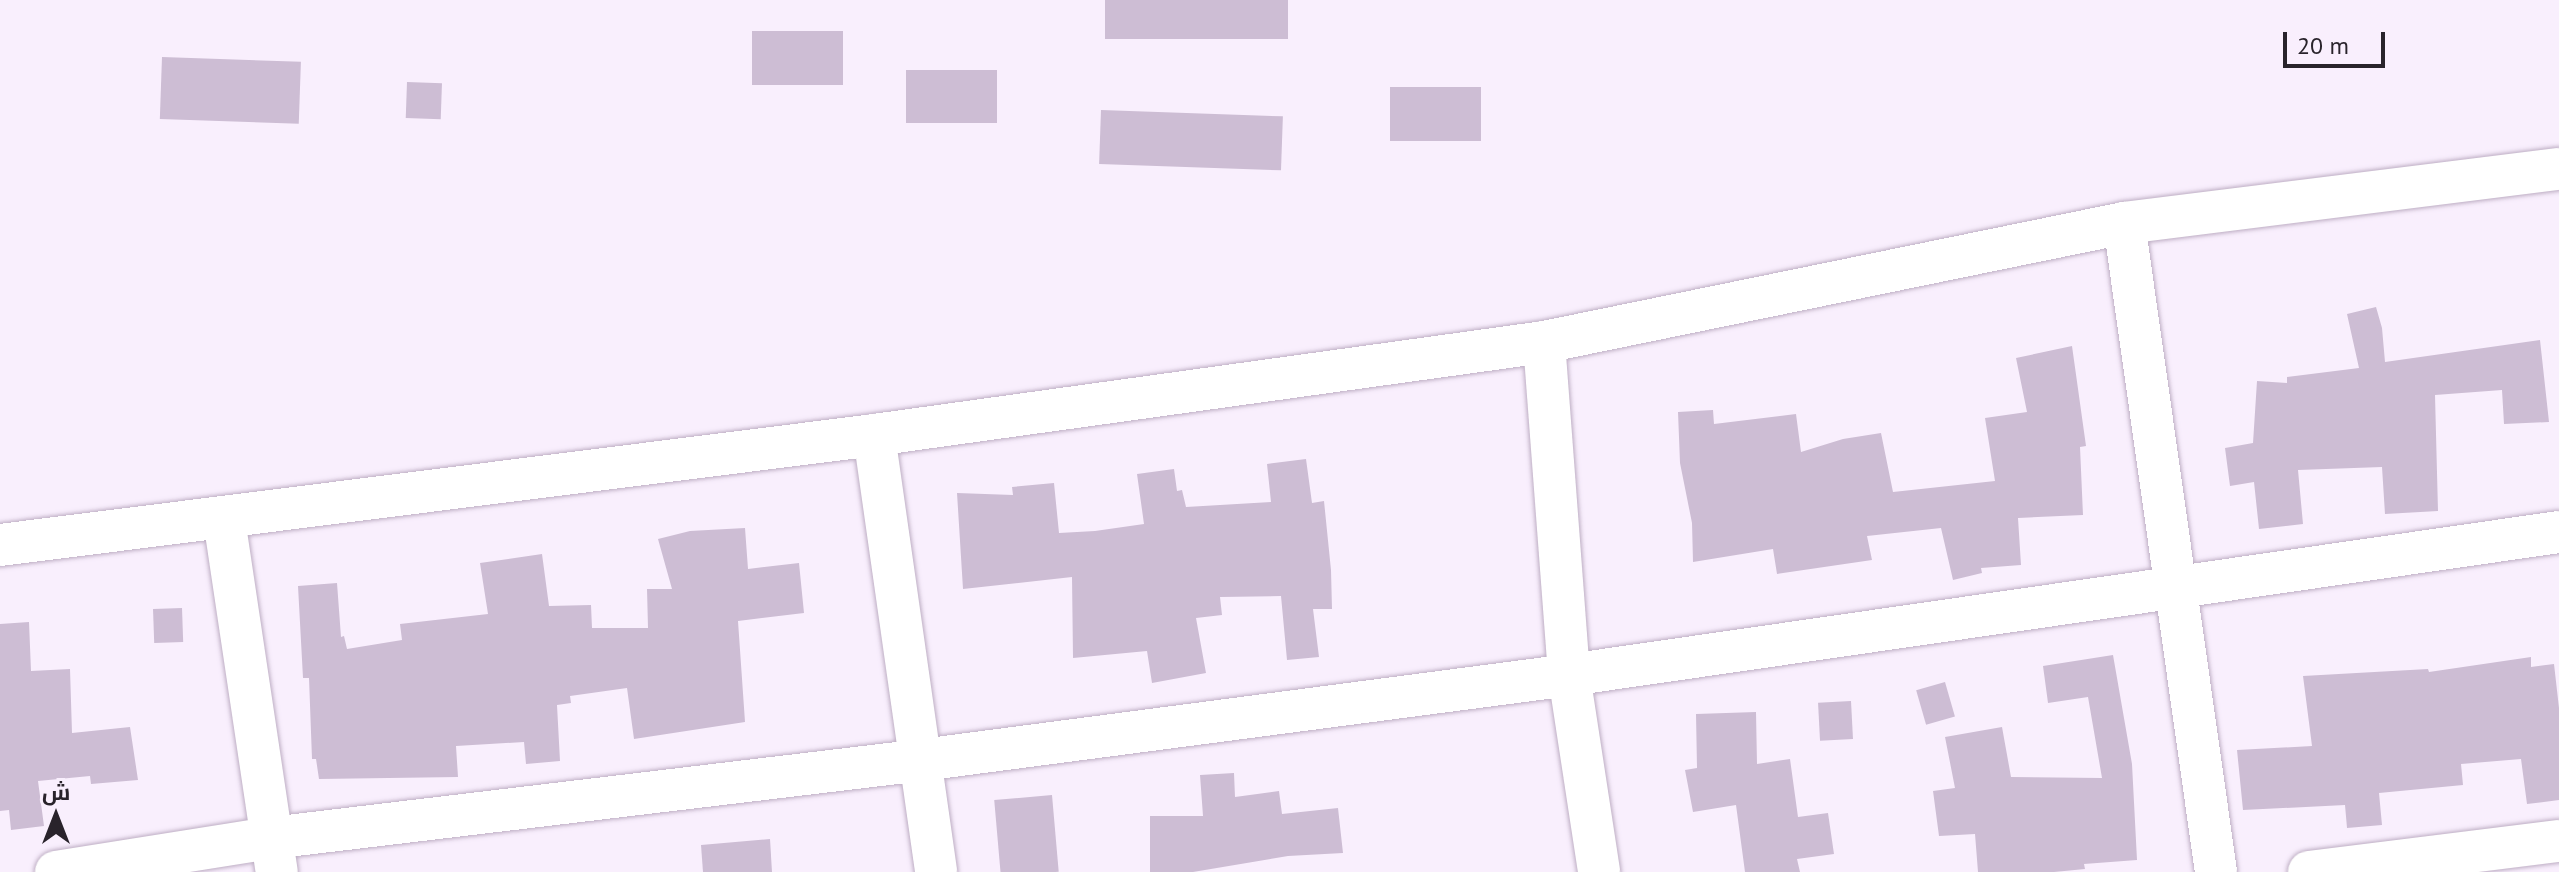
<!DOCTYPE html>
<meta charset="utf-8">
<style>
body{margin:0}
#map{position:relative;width:2559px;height:872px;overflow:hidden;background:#f9effd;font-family:"PT Sans",Cairo,sans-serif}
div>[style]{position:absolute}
.building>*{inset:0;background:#cdbdd4;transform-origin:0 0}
.roads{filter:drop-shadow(0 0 2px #beaec4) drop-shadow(0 0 2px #beaec4)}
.minor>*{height:42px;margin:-21px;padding:0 21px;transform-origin:21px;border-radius:21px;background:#fff}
span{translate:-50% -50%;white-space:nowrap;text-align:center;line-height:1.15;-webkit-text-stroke:7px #f9effd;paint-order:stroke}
.north{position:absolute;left:16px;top:776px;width:80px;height:80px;-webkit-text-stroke:6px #f9effd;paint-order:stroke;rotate:0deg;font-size:22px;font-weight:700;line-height:32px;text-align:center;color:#29232b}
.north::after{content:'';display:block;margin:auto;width:28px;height:36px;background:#29232b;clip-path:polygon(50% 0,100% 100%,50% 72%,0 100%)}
.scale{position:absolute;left:2283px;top:32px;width:102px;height:36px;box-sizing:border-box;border:4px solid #29232b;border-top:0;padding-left:10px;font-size:24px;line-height:28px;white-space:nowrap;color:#29232b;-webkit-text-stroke:6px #f9effd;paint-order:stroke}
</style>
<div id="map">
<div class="building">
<div style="left:1105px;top:0;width:183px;height:39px"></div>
<div style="left:752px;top:31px;width:91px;height:54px"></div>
<div style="left:162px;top:57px;width:139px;height:62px;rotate:2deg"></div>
<div style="left:906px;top:70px;width:91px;height:53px"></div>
<div style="left:407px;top:82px;width:35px;height:36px;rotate:2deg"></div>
<div style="left:1390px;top:87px;width:91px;height:54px"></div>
<div style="left:1101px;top:110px;width:182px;height:54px;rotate:2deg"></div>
<div style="clip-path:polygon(2376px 307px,2382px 328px,2385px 362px,2540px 340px,2549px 422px,2504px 424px,2502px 390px,2435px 395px,2438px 511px,2385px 514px,2382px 467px,2298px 470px,2303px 524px,2259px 529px,2254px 482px,2230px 486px,2225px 448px,2253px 443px,2257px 381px,2287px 383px,2287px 377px,2359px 368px,2347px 314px)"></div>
<div style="clip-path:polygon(2072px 346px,2086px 446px,2080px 447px,2083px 515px,2018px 518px,2021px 565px,1981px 568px,1982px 573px,1953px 580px,1941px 528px,1867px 536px,1872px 560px,1777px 574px,1773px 549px,1693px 562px,1692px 523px,1680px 463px,1678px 412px,1713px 410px,1714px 424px,1796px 414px,1801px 452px,1843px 439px,1881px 433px,1893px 492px,1995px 481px,1985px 418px,2027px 412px,2016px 358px)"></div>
<div style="clip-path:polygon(1306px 459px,1312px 503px,1324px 501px,1331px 570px,1332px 609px,1313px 609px,1319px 657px,1287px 660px,1281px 596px,1220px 597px,1222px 615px,1196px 618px,1206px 673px,1152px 683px,1147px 651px,1073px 658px,1072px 577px,963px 589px,957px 493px,1013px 495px,1012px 487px,1054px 483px,1059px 533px,1095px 531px,1144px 524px,1137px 474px,1174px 469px,1177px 491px,1182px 490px,1186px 507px,1271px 502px,1267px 464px)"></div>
<div style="clip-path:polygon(745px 528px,748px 569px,799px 563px,804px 613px,738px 621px,745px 722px,634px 739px,627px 688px,570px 696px,571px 703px,557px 705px,560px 761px,526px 764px,524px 742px,456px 746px,458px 777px,319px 779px,316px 759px,312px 759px,309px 678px,303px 678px,298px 586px,337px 583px,341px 637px,344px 636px,347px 649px,402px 640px,400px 624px,488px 614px,480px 563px,542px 554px,549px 606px,591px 605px,592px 628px,648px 628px,647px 589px,672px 589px,658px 539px,690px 531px)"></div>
<div style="left:182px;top:608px;width:34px;height:29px;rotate:88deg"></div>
<div style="clip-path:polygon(29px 622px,31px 671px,70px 669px,72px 733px,130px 727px,138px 780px,91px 784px,90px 776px,38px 781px,44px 826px,11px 830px,9px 810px,0 811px,0 624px)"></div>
<div style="clip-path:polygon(2113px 655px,2132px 764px,2137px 860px,2084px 864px,2085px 869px,2054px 872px,1978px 872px,1975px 834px,1939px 836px,1933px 791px,1955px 788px,1945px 737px,2002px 727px,2011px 777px,2102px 778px,2088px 697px,2048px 703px,2043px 666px)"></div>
<div style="clip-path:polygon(2531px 657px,2531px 667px,2554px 664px,2559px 708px,2559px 800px,2527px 804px,2521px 759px,2461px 764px,2463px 785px,2379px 793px,2382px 825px,2347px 828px,2345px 805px,2243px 810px,2237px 750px,2312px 746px,2303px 676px,2428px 669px,2429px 672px)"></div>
<div style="left:1945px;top:682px;width:36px;height:30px;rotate:74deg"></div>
<div style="left:1851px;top:701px;width:38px;height:33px;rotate:87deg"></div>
<div style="clip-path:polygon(1756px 712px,1757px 764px,1790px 759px,1798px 817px,1828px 813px,1834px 854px,1797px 859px,1800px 872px,1745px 872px,1736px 805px,1693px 812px,1685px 770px,1697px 768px,1696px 714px)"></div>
<div style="clip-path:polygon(1234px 773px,1235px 797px,1279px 791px,1282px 814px,1338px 808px,1343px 853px,1288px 856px,1193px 872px,1150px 872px,1150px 816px,1203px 816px,1200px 775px)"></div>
<div style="left:1052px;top:795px;width:77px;height:58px;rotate:85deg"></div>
<div style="clip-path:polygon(770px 839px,772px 872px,703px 872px,701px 845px)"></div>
</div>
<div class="roads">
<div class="minor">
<div style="left:2124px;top:223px;width:655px;rotate:81.93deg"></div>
<div style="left:1544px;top:342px;width:334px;rotate:85.7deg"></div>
<div style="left:1569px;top:675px;width:199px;rotate:81.3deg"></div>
<div style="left:874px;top:435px;width:441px;rotate:81.9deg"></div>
<div style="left:224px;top:519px;width:357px;rotate:81.5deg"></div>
<div style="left:0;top:545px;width:881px;rotate:-7.17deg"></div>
<div style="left:874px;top:435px;width:676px;rotate:-7.9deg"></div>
<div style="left:1544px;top:342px;width:592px;rotate:-11.59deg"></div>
<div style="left:2124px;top:223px;width:438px;rotate:-7.1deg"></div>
<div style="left:56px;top:872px;width:218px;rotate:-9deg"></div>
<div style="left:271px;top:838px;width:656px;rotate:-6.83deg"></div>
<div style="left:922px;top:760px;width:653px;rotate:-7.48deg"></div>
<div style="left:1569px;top:675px;width:1000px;rotate:-8.22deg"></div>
<div style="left:2309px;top:872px;width:252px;rotate:-7.1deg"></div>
</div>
</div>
<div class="north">ش</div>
<div class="scale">20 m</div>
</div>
